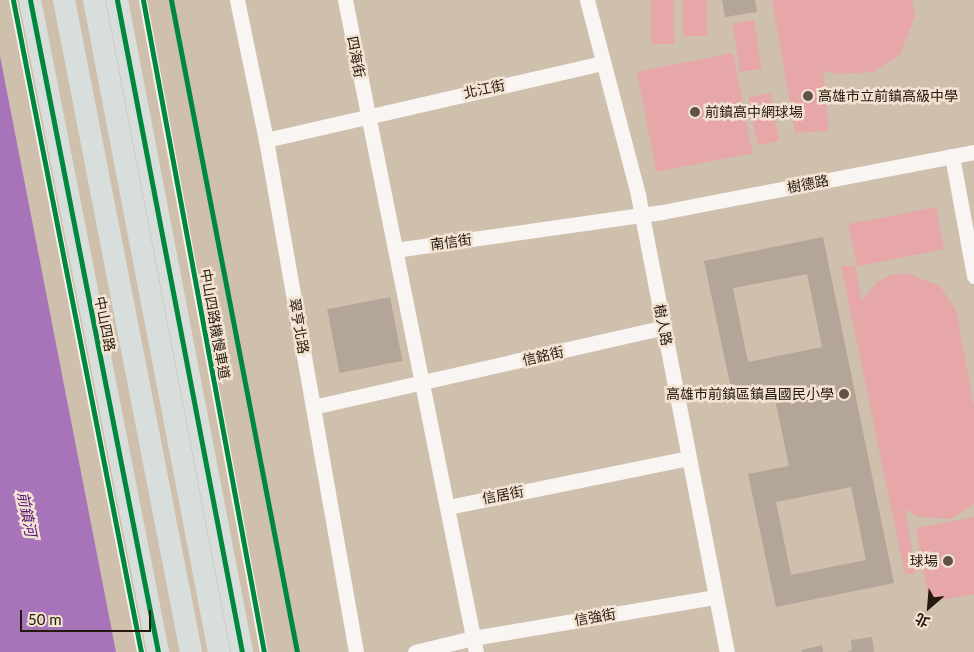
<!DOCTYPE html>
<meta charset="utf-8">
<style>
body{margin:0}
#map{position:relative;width:974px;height:652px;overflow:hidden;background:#cfbfad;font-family:Lato,"Noto Sans TC",sans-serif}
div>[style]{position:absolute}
.green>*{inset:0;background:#e7a7a8;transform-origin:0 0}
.water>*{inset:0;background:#a774ba}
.building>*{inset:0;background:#b4a599;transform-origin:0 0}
.service>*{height:8px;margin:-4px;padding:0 4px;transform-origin:4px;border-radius:4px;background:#f8f5f3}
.minor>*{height:15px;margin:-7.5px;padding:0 7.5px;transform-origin:7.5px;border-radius:7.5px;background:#f8f5f3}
.primary>*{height:22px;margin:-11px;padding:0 11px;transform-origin:11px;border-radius:11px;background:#d8dedb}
.cycleway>*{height:5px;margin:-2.5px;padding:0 2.5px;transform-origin:2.5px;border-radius:2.5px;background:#00873e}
.dots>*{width:14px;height:14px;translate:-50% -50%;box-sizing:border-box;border:2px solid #f3e3d2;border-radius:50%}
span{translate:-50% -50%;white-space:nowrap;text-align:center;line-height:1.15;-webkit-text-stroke:5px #f3e3d2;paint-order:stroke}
.street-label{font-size:14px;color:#24190c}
.poi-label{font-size:14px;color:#24190c}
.left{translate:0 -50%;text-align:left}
.right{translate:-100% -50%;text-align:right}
.water-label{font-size:15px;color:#561478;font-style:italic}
.north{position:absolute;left:904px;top:582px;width:50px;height:50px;-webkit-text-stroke:4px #f3e3d2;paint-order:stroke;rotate:207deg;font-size:14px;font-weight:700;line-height:20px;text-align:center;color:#24190c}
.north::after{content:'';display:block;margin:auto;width:18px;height:22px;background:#24190c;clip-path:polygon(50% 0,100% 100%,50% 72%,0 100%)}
.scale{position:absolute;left:20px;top:610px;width:131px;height:22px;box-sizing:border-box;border:2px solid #24190c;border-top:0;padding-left:6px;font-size:15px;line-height:18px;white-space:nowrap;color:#24190c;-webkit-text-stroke:4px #f3e3d2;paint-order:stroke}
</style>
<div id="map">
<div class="green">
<div style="left:651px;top:0;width:23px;height:44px"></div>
<div style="left:683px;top:0;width:24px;height:36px"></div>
<div style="clip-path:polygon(772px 0,912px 0,915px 16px,900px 55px,873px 72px,841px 74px,823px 71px,829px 131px,795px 133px)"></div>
<div style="left:754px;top:20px;width:49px;height:22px;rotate:81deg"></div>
<div style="left:733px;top:53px;width:102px;height:98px;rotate:79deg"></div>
<div style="left:770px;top:93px;width:49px;height:22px;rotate:79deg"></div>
<div style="left:936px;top:207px;width:43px;height:89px;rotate:79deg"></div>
<div style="clip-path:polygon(841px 266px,855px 266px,862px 301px,877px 282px,890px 275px,907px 273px,940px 286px,956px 310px,974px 406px,974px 504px,951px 519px,919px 517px,905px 509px,916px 573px,905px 575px)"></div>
<div style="clip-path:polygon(974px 517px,974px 594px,929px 602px,916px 528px)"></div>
</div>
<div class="water">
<div style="clip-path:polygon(0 56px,116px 652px,0 652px)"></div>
</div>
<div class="building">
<div style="clip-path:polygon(722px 0,755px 0,757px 12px,725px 17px)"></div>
<div style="clip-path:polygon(evenodd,823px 237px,894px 583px,776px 607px,748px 474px,789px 466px,772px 385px,732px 393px,704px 261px,823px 237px,807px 274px,822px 347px,748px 362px,733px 288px,807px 274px,823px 237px,851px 487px,866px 560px,791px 575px,776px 502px,851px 487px)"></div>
<div style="left:390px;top:297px;width:65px;height:64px;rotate:79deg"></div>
<div style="clip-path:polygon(872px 637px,874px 652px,847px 652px,852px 650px,851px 640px)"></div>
<div style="clip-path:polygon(822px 645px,823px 652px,802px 652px,802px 650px)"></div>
</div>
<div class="service">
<div style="left:13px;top:0;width:664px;rotate:78.89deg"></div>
<div style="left:143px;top:0;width:663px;rotate:79.49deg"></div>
</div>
<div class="minor">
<div style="left:237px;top:0;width:143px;rotate:78.3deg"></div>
<div style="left:266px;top:140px;width:520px;rotate:80.03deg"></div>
<div style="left:345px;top:0;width:665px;rotate:78.64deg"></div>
<div style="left:587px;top:0;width:202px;rotate:75.3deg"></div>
<div style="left:638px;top:195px;width:466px;rotate:79deg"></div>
<div style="left:266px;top:140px;width:344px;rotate:-12.9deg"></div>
<div style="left:952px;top:156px;width:122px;rotate:79.6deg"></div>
<div style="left:395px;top:250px;width:270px;rotate:-8.1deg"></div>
<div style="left:662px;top:212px;width:318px;rotate:-10.9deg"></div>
<div style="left:313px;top:407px;width:360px;rotate:-12.8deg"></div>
<div style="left:448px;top:507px;width:246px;rotate:-11.5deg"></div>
<div style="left:415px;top:652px;width:60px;rotate:-13.6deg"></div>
<div style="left:473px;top:638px;width:246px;rotate:-9.6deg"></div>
</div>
<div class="primary">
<div style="left:30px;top:0;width:664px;rotate:78.89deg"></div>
<div style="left:64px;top:0;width:664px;rotate:78.98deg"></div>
<div style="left:94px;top:0;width:664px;rotate:79.15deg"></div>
<div style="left:117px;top:0;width:664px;rotate:79.15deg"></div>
</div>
<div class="cycleway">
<div style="left:13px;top:0;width:664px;rotate:78.89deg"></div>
<div style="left:30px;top:0;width:664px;rotate:78.89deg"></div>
<div style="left:117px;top:0;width:664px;rotate:79.15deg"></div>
<div style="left:143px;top:0;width:663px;rotate:79.49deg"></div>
<div style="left:171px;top:0;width:664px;rotate:79.06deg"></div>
</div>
<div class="dots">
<div style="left:808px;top:96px;background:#605344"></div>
<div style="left:695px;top:112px;background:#605344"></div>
<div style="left:844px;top:394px;background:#605344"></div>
<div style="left:948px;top:561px;background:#605344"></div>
</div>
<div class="street-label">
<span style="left:356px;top:57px;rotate:79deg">四海街</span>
<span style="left:484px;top:89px;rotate:-12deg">北江街</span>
<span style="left:808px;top:184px;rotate:-11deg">樹德路</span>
<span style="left:451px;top:242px;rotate:-8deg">南信街</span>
<span style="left:105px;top:324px;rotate:79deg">中山四路</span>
<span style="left:215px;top:324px;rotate:80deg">中山四路機慢車道</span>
<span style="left:663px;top:325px;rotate:79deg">樹人路</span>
<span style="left:299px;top:326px;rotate:80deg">翠亨北路</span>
<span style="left:543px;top:356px;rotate:-13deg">信銘街</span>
<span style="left:503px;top:495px;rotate:-11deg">信居街</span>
<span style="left:595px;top:617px;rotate:-10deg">信強街</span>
</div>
<div class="poi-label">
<span class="left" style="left:818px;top:96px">高雄市立前鎮高級中學</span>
<span class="left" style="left:705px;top:112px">前鎮高中網球場</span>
<span class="right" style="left:834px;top:394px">高雄市前鎮區鎮昌國民小學</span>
<span class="right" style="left:938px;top:561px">球場</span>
</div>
<div class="water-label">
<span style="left:27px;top:514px;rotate:79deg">前鎮河</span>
</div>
<div class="north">北</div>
<div class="scale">50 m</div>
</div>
